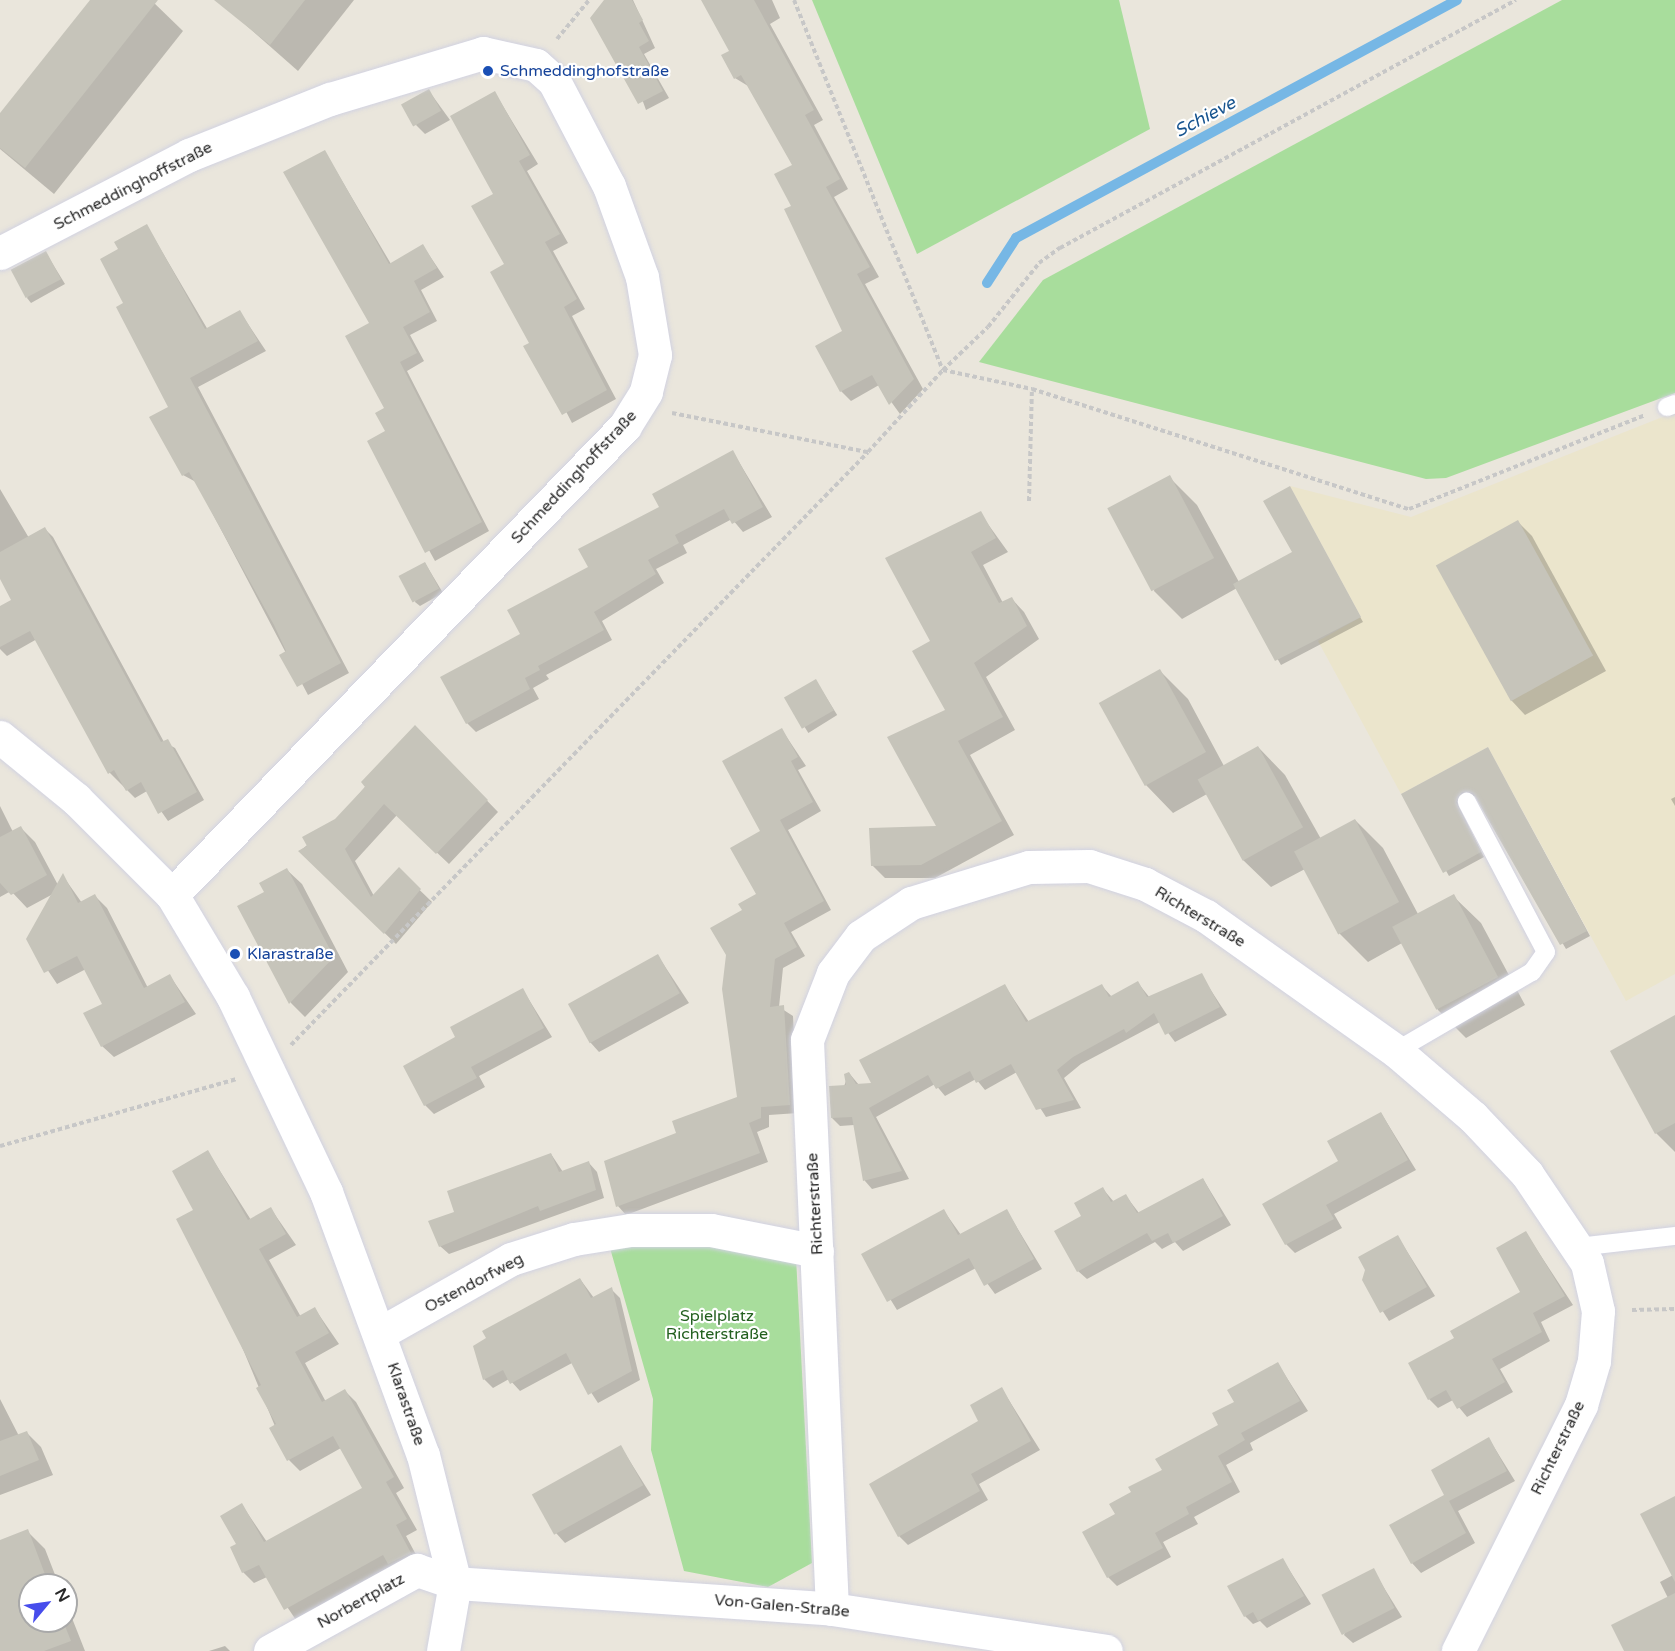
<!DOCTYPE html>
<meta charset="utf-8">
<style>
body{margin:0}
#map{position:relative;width:1675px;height:1651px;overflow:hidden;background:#eae6dc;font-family:"Varela Round",sans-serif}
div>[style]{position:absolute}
.education>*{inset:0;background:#ebe5cc}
.green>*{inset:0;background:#a8dd9c}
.shadow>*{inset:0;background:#0003;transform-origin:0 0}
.stream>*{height:10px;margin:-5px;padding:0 5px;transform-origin:5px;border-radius:5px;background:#76b7e5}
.building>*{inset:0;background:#c6c4ba;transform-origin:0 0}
.path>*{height:4px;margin-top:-2px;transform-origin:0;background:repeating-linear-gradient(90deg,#c7c7c7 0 4.5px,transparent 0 7.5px)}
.roads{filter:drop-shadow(0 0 2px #d1d2e1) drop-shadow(0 0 2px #d1d2e1)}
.lane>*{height:18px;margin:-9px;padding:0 9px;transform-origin:9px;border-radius:9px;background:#fff}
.street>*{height:33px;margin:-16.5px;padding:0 16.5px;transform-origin:16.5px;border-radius:16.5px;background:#fff}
.dots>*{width:16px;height:16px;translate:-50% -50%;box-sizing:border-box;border:3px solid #fff;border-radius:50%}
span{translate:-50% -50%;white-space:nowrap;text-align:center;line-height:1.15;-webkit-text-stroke:4.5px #fff;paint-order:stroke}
.transit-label{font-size:16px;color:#164399}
.left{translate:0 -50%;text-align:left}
.street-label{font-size:16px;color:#292929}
.park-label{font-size:16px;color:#23601f}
.water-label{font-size:18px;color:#17548f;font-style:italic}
.north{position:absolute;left:18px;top:1573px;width:60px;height:60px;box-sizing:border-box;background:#fff;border:2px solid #a9a9a9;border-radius:50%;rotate:61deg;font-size:16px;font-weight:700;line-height:24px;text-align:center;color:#292929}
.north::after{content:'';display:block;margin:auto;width:21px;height:27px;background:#474dec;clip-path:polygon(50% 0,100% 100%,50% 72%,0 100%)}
</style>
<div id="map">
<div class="education">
<div style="clip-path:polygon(1675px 412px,1675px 974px,1626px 1001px,1488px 747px,1401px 794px,1318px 641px,1361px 617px,1290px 486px,1411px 517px)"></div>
</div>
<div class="green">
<div style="clip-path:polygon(812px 0,1119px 0,1150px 129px,917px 254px)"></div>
<div style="clip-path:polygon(1562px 0,1675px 0,1675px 393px,1446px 478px,1426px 479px,979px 362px,1043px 280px)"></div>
<div style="clip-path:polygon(711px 1241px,796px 1257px,812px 1563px,768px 1587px,684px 1571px,651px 1450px,653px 1399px,610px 1248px)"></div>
</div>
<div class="shadow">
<div style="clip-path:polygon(92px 0,151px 0,183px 31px,54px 194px,0 149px,0 115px)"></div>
<div style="clip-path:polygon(239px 0,354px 0,298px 71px,230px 11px)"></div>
<div style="clip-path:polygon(606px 0,633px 0,655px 48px,644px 54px,669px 98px,646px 110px)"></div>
<div style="clip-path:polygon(706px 0,772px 0,780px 18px,770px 24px,823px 120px,814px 125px,848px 189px,834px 197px,879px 277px,865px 284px,923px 389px,900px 414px,879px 385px,851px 401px,841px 391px,843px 332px,793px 206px,794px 166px,748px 86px,735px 78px,731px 51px)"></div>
<div style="clip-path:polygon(429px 91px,450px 120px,425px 134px,416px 125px)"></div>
<div style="clip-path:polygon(495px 93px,538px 164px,527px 171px,568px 243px,553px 251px,585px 309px,572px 316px,616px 399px,572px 423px,531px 344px,506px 265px,495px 194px)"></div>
<div style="clip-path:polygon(325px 152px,391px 264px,423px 246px,444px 277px,421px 290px,437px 321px,410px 335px,424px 361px,407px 371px,489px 531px,435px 561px,369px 441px,387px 432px,386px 409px,371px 323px)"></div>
<div style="clip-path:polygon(147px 226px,208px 330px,240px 312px,266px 351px,198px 387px,349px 673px,308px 695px,196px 482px,183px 475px,170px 407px,125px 303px,120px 250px)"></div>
<div style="clip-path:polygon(46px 253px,65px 284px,31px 303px,27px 298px)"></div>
<div style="clip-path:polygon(733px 452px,772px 517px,743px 532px,732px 519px,683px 545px,687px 553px,656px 569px,664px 583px,602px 621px,612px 640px,546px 675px,549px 679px,533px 688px,539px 699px,476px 732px,467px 723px,522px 634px,590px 567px)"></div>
<div style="clip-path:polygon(1169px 477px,1197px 505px,1239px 582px,1294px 553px,1290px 488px,1363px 622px,1281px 665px,1237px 588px,1182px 619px,1154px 591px)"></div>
<div style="clip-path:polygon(0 489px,29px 538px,45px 529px,53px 537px,164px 742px,175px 748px,204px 800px,168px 821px,147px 791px,135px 798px,110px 773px,37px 639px,7px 656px,0 649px,0 607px,13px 600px,0 576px)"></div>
<div style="clip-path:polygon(980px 513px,1008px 552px,983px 565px,1003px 603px,1011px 598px,1024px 612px,1039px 639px,986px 677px,1015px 730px,970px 755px,1014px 835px,935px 878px,885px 878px,872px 865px,938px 828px,947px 710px,932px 641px)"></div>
<div style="clip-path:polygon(1518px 522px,1532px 536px,1606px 671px,1525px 715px,1511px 700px,1437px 566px)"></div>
<div style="clip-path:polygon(425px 563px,443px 593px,420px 606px,415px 602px)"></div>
<div style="clip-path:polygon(1160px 671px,1188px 699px,1224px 766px,1258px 747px,1285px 775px,1321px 839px,1355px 820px,1383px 848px,1418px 914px,1453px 896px,1481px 923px,1525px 1005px,1466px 1038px,1438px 1010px,1402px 943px,1368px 962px,1340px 934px,1305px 869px,1271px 887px,1243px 860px,1207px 794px,1173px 813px,1146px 785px)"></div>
<div style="left:816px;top:681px;width:40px;height:34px;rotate:58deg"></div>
<div style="clip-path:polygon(416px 727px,498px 812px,449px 864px,397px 815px,355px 861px,374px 896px,399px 870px,432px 902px,396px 944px,300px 851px,336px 821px)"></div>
<div style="clip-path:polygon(782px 730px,806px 766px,798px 770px,821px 811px,788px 830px,831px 910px,791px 932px,805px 956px,783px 968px,779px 1007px,793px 1016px,798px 1113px,769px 1115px,769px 1127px,757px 1132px,768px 1162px,626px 1215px,618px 1206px,678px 1134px,739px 1098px,744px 911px,758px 895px,762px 831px)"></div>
<div style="clip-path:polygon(1488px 749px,1590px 936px,1566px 949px,1476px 796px,1466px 796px,1459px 807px,1484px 857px,1449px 876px,1403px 795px)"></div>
<div style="clip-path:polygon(1675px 797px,1675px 806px,1671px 799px)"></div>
<div style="clip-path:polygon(0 806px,13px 832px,21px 828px,35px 842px,58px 885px,63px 876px,82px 903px,95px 896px,107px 908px,148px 988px,170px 976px,196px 1014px,114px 1057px,102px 1046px,104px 1004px,86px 969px,57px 984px,27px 939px,53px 894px,27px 908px,11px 891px,0 897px)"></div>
<div style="clip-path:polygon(287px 870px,302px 884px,348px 972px,305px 1017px,291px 1003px,239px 907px,266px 893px)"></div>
<div style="clip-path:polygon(658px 956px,689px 1003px,599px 1052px,590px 1042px)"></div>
<div style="clip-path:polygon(1201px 975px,1227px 1015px,1175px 1042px,1160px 1022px,1081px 1064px,1064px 1078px,1081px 1108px,1046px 1117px,1017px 1072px,985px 1090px,976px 1079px,945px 1096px,935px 1084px,876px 1117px,909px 1179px,872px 1189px,865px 1181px,854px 1125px,840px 1126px,832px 1118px,849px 1073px,859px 1085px,874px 1084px,861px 1061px,1005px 986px,1029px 1022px,1102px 986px,1112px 997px,1138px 983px,1150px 998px)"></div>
<div style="clip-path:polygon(523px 990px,552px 1037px,479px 1076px,485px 1087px,434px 1114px,425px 1105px,457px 1037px)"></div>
<div style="clip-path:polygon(1675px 1023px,1675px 1152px,1656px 1133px)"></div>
<div style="clip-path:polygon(1381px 1113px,1416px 1170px,1334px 1214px,1342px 1228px,1295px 1253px,1286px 1244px,1340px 1162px)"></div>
<div style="clip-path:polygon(208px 1152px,251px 1220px,271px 1209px,296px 1245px,269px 1260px,301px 1317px,315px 1309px,339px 1344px,305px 1363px,326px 1402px,345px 1391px,356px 1402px,404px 1488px,396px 1493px,417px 1530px,406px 1536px,421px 1564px,296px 1620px,267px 1577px,254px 1583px,243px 1572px,238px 1544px,242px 1505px,267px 1542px,364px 1489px,341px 1448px,300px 1471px,289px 1460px,220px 1294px,195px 1210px)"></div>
<div style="clip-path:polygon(551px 1154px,563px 1172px,589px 1163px,597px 1172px,604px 1198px,449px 1254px,440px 1246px,456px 1213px,449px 1192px)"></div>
<div style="clip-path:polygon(1203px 1179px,1231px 1225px,1183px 1251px,1175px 1242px,1162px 1249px,1155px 1242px,1087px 1279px,1078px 1271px,1083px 1217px,1103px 1189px,1114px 1202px,1126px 1196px,1139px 1213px)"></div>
<div style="clip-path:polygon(944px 1211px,961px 1235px,1007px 1211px,1042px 1269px,995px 1294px,976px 1268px,897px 1310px,863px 1255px)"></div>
<div style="clip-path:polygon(1526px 1233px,1573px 1305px,1541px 1322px,1550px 1341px,1500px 1369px,1513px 1392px,1467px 1417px,1453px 1400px,1438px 1408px,1429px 1399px,1456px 1339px,1522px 1293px)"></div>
<div style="clip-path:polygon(1398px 1237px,1435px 1296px,1389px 1321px,1363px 1280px)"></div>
<div style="clip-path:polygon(580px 1279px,594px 1298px,611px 1289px,620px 1298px,640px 1380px,598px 1403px,572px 1363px,520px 1391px,509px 1379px,493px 1388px,484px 1379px,488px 1339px)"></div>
<div style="clip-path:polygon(1278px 1364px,1308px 1411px,1250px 1443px,1253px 1450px,1226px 1465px,1240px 1492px,1194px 1517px,1198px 1524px,1163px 1542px,1171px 1557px,1117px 1586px,1108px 1577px,1117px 1515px,1133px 1493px,1220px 1425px,1236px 1402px)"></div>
<div style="clip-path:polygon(1002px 1389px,1040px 1450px,979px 1484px,988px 1500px,908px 1545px,899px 1536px)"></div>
<div style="clip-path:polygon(0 1399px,19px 1436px,27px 1433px,41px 1447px,53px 1475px,0 1495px)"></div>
<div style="clip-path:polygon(1489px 1439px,1515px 1481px,1458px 1511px,1475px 1543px,1421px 1573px,1412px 1563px,1446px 1495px)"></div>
<div style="clip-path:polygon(621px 1447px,651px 1495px,565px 1543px,556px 1533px)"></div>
<div style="clip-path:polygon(27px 1531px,45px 1549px,59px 1585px,30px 1585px,30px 1621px,66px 1621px,66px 1603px,85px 1651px,0 1651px,0 1542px)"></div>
<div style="clip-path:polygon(1283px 1560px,1311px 1604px,1267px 1628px,1260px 1621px,1253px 1624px,1245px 1616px)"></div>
<div style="clip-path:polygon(1373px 1570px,1402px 1617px,1353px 1643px,1344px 1635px)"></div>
<div style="clip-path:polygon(1675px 1574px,1675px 1651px,1626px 1651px,1668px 1598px,1660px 1582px)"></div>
<div style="clip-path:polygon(225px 1646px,230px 1651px,209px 1651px)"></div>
</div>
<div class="stream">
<div style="left:987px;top:283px;width:54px;rotate:-57.2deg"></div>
<div style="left:1016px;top:238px;width:501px;rotate:-28.35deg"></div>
</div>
<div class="building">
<div style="clip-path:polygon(90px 0,158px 0,25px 168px,0 148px,0 113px)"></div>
<div style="clip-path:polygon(214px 0,305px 0,270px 45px)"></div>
<div style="clip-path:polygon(604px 0,632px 0,643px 20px,639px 23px,649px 41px,639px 47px,663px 91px,638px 104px,590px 18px)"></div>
<div style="clip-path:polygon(701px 0,754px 0,814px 110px,805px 115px,840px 179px,826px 187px,870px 267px,857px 274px,914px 379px,889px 405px,872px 375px,840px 392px,815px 346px,842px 331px,784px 209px,791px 206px,774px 174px,792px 165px,741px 75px,734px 79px,721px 55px,729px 51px)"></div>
<div style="left:429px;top:89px;width:25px;height:32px;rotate:61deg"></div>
<div style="clip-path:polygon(495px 91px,530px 155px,519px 161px,560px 234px,545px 242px,577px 299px,564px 307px,607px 390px,562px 415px,523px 346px,529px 343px,490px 272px,504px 264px,471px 206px,493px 194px,450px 116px)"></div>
<div style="clip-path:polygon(325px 150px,389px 264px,423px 244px,437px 268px,414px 281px,430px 312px,403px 327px,417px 353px,400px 362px,482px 522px,425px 553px,367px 441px,385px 431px,375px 413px,384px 408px,345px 336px,369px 323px,283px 172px)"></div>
<div style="clip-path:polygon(147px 224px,205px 329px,240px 310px,258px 341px,190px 378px,341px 663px,297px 687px,279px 655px,286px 651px,274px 625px,189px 472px,182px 476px,149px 417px,168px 407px,116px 307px,123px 303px,100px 259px,118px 249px,114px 242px)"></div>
<div style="left:46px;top:251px;width:32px;height:40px;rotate:62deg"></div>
<div style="clip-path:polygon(733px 450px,763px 507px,732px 524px,724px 509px,675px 535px,679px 543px,648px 560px,656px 574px,594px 612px,604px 630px,538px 666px,540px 670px,525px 678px,530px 689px,466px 724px,440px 677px,520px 634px,507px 610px,588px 567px,578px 549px,659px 507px,652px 494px)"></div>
<div style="left:1170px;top:475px;width:94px;height:71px;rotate:62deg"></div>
<div style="clip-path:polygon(1290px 486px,1361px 617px,1275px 661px,1233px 584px,1292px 552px,1263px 501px)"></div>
<div style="clip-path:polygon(981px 511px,996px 538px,971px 552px,999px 603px,1012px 597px,1027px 626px,974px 663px,1003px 717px,958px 741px,1002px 821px,921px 865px,871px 866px,869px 828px,936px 826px,887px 737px,945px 710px,912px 651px,930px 641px,885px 558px)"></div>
<div style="left:1518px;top:520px;width:155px;height:94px;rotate:61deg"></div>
<div style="clip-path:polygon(45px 527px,161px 742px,168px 739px,197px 792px,158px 814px,141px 782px,126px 791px,114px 770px,108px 774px,30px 631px,0 647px,0 606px,11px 600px,0 579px,0 552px)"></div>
<div style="left:425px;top:562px;width:30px;height:30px;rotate:62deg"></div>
<div style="left:1160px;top:669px;width:95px;height:70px;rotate:61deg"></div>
<div style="left:816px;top:679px;width:36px;height:37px;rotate:60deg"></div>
<div style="clip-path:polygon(415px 725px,488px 800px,436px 854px,384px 804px,345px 849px,371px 897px,399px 867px,421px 889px,384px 934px,298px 851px,307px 846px,302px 837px,335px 819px,365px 787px,361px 782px)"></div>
<div style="clip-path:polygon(782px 728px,798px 757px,791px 761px,813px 802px,780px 820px,824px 901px,784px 923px,797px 947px,775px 959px,770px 1007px,784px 1005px,790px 1105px,761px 1107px,761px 1118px,749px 1123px,760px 1153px,616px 1207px,604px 1161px,676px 1133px,672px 1121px,737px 1097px,722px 989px,726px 955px,710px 928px,742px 910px,738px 904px,756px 894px,730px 848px,760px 831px,722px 761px)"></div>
<div style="left:1258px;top:746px;width:93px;height:69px;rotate:61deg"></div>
<div style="clip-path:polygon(1488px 747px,1587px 931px,1560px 945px,1473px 793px,1462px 792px,1456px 802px,1481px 852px,1443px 873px,1401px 794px)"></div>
<div style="left:1355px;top:819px;width:94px;height:69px;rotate:62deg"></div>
<div style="clip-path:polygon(21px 826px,47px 875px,11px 895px,0 883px,0 837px)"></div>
<div style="clip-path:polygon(287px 868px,334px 957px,289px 1004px,237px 906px,264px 892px,259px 883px)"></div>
<div style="clip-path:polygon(63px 873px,78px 903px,95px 894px,144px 988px,170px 974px,185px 1002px,101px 1047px,83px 1013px,102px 1004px,77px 956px,44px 973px,26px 939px)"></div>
<div style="left:1454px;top:894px;width:94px;height:70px;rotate:62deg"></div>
<div style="left:658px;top:954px;width:45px;height:103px;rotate:61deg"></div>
<div style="clip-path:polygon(1202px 973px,1220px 1007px,1165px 1035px,1154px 1013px,1126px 1033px,1124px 1029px,1073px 1057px,1057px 1070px,1074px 1100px,1036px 1110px,1011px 1064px,976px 1083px,970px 1071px,936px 1089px,928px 1075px,869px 1108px,902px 1171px,863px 1181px,852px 1117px,831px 1118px,829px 1086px,846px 1085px,844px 1074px,849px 1072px,856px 1084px,871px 1083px,859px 1060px,1005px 984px,1026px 1022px,1102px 984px,1109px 997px,1138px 981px,1147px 997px)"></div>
<div style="clip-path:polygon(523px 988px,544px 1028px,471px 1067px,477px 1078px,424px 1106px,403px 1066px,455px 1037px,450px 1027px)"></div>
<div style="clip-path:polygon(1675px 1015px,1675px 1123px,1655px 1134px,1610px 1051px)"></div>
<div style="clip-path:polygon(1381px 1112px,1408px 1160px,1326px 1205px,1334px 1219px,1285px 1245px,1262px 1204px,1338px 1161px,1327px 1141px)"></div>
<div style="clip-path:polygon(208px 1150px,248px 1220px,271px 1207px,286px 1234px,259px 1249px,297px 1317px,315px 1307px,329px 1333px,295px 1352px,322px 1402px,345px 1389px,394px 1477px,386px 1482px,407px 1519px,396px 1525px,411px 1553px,388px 1564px,383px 1555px,284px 1610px,259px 1565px,242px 1573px,230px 1547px,236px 1544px,220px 1516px,242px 1503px,264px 1542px,362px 1488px,333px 1436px,287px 1461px,269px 1428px,276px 1424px,256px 1388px,261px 1385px,176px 1219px,193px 1210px,172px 1171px)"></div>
<div style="clip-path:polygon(551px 1153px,559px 1172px,589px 1161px,596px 1190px,540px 1211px,538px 1206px,439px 1247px,428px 1221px,454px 1212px,447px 1191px)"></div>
<div style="clip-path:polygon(1203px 1178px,1223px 1216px,1173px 1243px,1168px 1233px,1152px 1241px,1147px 1233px,1077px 1272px,1054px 1231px,1081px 1216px,1074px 1203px,1103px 1187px,1111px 1202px,1126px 1194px,1137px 1213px)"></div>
<div style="clip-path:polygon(944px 1209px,958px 1235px,1007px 1209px,1034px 1259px,984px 1286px,969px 1258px,887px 1302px,861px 1254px)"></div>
<div style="clip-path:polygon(1526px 1231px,1565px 1296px,1533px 1313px,1542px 1332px,1492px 1359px,1505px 1382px,1457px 1409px,1446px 1390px,1428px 1400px,1408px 1363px,1454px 1338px,1450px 1331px,1520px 1292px,1496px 1248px)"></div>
<div style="clip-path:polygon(1398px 1235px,1427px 1287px,1380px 1313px,1362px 1280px,1365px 1270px,1358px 1257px)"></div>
<div style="clip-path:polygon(580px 1278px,591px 1298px,612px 1287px,632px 1371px,588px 1395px,566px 1353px,510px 1384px,503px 1370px,483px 1380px,473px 1346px,486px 1338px,482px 1331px)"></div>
<div style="clip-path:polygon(1278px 1362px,1300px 1401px,1241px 1433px,1245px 1440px,1218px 1456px,1232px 1482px,1186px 1507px,1189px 1514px,1155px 1533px,1163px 1548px,1107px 1578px,1082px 1532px,1115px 1514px,1109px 1504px,1131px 1492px,1128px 1487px,1162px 1470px,1155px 1459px,1218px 1425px,1212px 1413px,1234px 1402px,1227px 1390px)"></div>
<div style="clip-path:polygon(1002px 1387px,1031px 1441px,971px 1474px,980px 1491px,898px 1537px,869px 1484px,978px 1421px,970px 1405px)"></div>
<div style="clip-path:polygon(27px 1431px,39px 1460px,0 1476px,0 1441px)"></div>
<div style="clip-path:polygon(1489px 1437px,1507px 1471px,1449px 1501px,1466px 1533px,1411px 1564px,1389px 1525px,1444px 1495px,1431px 1470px)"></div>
<div style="left:621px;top:1445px;width:46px;height:102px;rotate:61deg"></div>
<div style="clip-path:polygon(1675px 1496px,1675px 1582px,1640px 1514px)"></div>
<div style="clip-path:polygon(28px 1529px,49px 1585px,30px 1585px,30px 1621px,63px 1621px,71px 1641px,44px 1651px,0 1651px,0 1540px)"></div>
<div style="clip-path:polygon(1283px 1558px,1304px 1596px,1258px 1621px,1253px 1612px,1244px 1617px,1227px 1586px)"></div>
<div style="left:1374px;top:1568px;width:45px;height:59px;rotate:63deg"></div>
<div style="clip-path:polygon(1675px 1593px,1675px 1651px,1624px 1651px,1611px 1625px)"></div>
</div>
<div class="path">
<div style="left:794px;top:0;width:399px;rotate:68.1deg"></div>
<div style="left:943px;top:370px;width:62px;rotate:-43.7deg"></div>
<div style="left:988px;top:327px;width:82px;rotate:-51.4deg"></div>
<div style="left:1039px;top:263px;width:26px;rotate:-36deg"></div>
<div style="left:1060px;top:248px;width:519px;rotate:-28.54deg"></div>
<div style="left:557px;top:39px;width:50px;rotate:-50.6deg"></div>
<div style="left:672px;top:413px;width:200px;rotate:11.3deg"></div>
<div style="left:868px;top:452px;width:111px;rotate:-47.6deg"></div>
<div style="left:943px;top:370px;width:91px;rotate:12.1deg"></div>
<div style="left:1032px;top:389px;width:396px;rotate:17.7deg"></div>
<div style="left:1409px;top:509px;width:254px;rotate:-21.7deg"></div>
<div style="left:1029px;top:501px;width:112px;rotate:-88.5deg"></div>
<div style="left:291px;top:1045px;width:827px;rotate:-45.78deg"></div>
<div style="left:0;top:1146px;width:245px;rotate:-15.8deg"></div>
<div style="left:1632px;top:1310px;width:43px;rotate:-1.3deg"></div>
</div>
<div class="roads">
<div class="lane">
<div style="left:1667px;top:407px;width:9px;rotate:-21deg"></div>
<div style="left:1396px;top:1051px;width:157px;rotate:-30.2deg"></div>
<div style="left:1532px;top:972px;width:24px;rotate:-55deg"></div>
<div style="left:1546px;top:952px;width:170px;rotate:-117.8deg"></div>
<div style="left:1578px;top:1247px;width:98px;rotate:-6.5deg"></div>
</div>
<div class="street">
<div style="left:0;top:253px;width:213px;rotate:-27.4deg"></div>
<div style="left:189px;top:155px;width:152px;rotate:-21.7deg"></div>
<div style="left:330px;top:99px;width:160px;rotate:-16.7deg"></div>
<div style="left:483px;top:53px;width:54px;rotate:12.8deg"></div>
<div style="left:536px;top:65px;width:24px;rotate:42deg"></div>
<div style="left:554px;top:81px;width:119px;rotate:62.4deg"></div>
<div style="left:609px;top:186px;width:97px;rotate:70.1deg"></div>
<div style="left:642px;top:277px;width:79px;rotate:80.5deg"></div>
<div style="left:655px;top:355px;width:38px;rotate:104deg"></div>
<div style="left:646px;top:392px;width:40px;rotate:122deg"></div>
<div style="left:625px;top:426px;width:652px;rotate:134.01deg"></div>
<div style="left:0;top:737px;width:98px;rotate:39.2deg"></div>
<div style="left:76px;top:799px;width:136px;rotate:45deg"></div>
<div style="left:172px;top:895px;width:119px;rotate:59.1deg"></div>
<div style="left:233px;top:997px;width:216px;rotate:64.5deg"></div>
<div style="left:326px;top:1192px;width:280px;rotate:69.8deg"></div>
<div style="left:423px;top:1455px;width:132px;rotate:76deg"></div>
<div style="left:455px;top:1583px;width:69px;rotate:100deg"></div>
<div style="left:382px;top:1332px;width:148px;rotate:-29.5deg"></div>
<div style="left:511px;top:1259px;width:66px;rotate:-17.6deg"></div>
<div style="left:574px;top:1239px;width:57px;rotate:-9.1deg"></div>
<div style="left:630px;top:1230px;width:81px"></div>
<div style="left:711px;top:1230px;width:108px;rotate:11.2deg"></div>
<div style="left:832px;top:1609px;width:570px;rotate:-92.52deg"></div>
<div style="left:807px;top:1040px;width:72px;rotate:-68.8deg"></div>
<div style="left:833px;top:973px;width:46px;rotate:-52.9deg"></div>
<div style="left:861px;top:936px;width:60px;rotate:-33.4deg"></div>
<div style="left:911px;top:903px;width:123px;rotate:-17deg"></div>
<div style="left:1029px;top:867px;width:60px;rotate:-1deg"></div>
<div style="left:1089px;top:866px;width:59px;rotate:17.8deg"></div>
<div style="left:1145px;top:884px;width:69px;rotate:27.7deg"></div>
<div style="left:1206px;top:916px;width:233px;rotate:35.4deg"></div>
<div style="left:1396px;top:1051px;width:101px;rotate:40.6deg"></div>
<div style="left:1473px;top:1117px;width:79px;rotate:46.5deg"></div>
<div style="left:1527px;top:1174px;width:107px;rotate:56deg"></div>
<div style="left:1587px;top:1263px;width:49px;rotate:77.1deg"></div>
<div style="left:1598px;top:1311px;width:50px;rotate:94.6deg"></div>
<div style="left:1594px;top:1361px;width:46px;rotate:106.5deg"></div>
<div style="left:1581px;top:1405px;width:275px;rotate:116.6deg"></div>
<div style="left:270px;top:1651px;width:168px;rotate:-28.9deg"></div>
<div style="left:417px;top:1570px;width:40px;rotate:18.9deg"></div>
<div style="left:455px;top:1583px;width:378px;rotate:3.9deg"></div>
<div style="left:832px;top:1609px;width:277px;rotate:8.7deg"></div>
</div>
</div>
<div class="dots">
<div style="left:488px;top:71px;background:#1a4fb4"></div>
<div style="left:235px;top:954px;background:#1a4fb4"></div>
</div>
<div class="transit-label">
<span class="left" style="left:500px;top:71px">Schmeddinghofstraße</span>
<span class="left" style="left:247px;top:954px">Klarastraße</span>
</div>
<div class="street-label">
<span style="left:133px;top:186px;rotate:-27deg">Schmeddinghoffstraße</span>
<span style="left:574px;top:477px;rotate:-47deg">Schmeddinghoffstraße</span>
<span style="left:1200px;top:917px;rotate:31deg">Richterstraße</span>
<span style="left:815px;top:1204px;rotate:-93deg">Richterstraße</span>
<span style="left:474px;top:1283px;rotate:-28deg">Ostendorfweg</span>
<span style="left:406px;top:1404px;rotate:71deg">Klarastraße</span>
<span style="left:1558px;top:1448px;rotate:-64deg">Richterstraße</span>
<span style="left:361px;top:1601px;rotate:-29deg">Norbertplatz</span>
<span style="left:782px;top:1606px;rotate:5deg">Von-Galen-Straße</span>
</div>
<div class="park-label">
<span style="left:717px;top:1325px">Spielplatz<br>Richterstraße</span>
</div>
<div class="water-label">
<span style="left:1205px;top:117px;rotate:-28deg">Schieve</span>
</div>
<div class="north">N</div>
</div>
